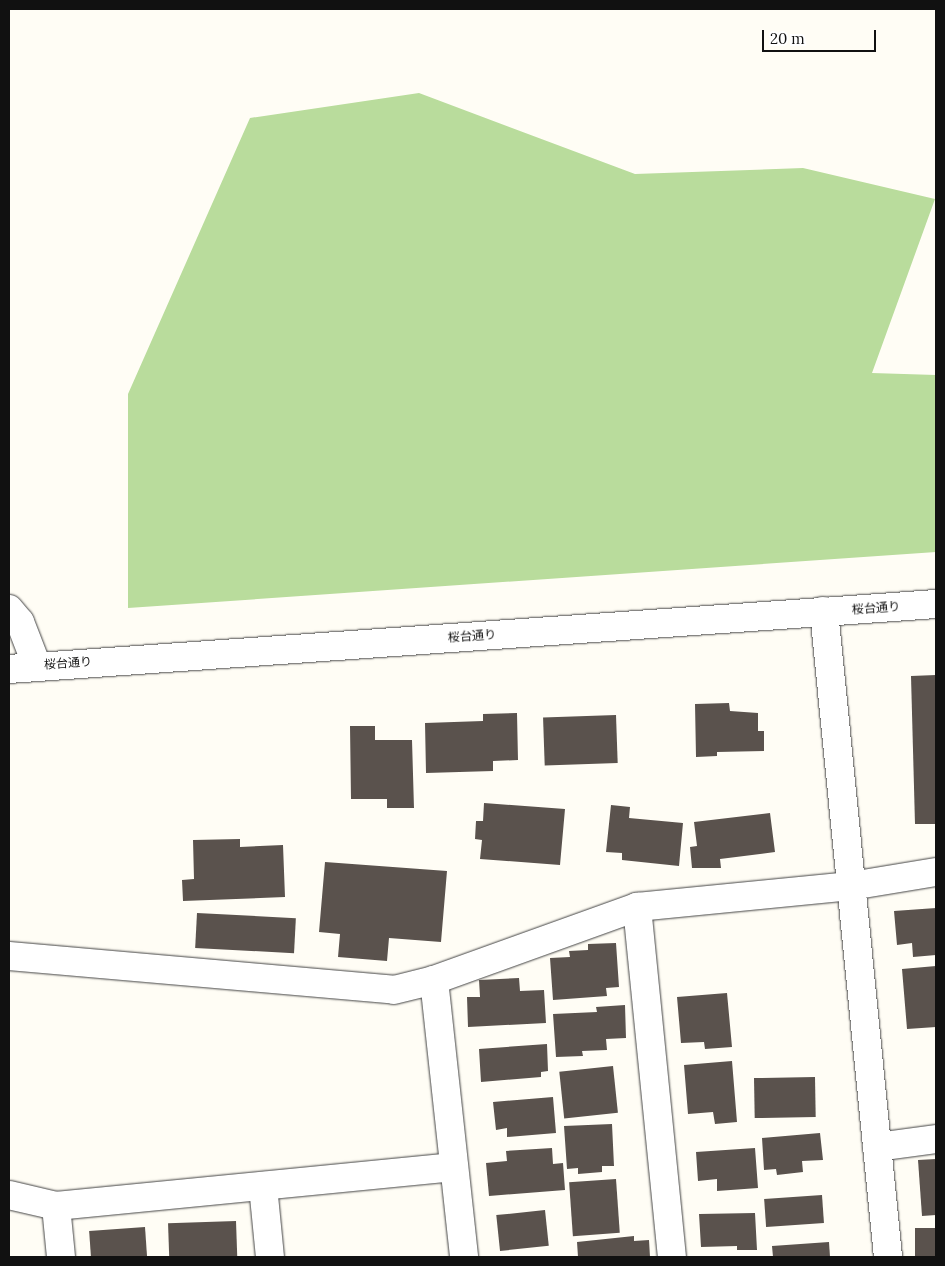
<!DOCTYPE html>
<meta charset="utf-8">
<style>
body{margin:0}
#map{position:relative;width:945px;height:1266px;overflow:hidden;background:#fffdf5;font-family:Lora,"Noto Sans JP",serif}
div>[style]{position:absolute}
.forest>*{inset:0;background:#b9dc9c}
.building>*{inset:0;background:#5a524d;transform-origin:0 0}
.roads{filter:drop-shadow(0 0 1px #444) drop-shadow(0 0 1px #444)}
.minor>*{height:28px;margin:-14px;padding:0 14px;transform-origin:14px;border-radius:14px;background:#fff}
span{translate:-50% -50%;white-space:nowrap;text-align:center;line-height:1.15;-webkit-text-stroke:5px #fff;paint-order:stroke}
.street-label{font-size:12px;color:#111}
.frame{position:absolute;inset:0;border:10px solid #111;pointer-events:none}
.scale{position:absolute;left:762px;top:30px;width:114px;height:22px;box-sizing:border-box;border:2px solid #111;border-top:0;padding-left:6px;font-size:15px;line-height:18px;white-space:nowrap;color:#111;-webkit-text-stroke:4px #fff;paint-order:stroke}
</style>
<div id="map">
<div class="forest">
<div style="clip-path:polygon(419px 93px,635px 174px,803px 168px,935px 199px,872px 373px,936px 375px,936px 552px,128px 608px,128px 394px,250px 118px)"></div>
</div>
<div class="building">
<div style="clip-path:polygon(936px 675px,936px 824px,915px 824px,911px 676px)"></div>
<div style="clip-path:polygon(729px 703px,730px 711px,758px 713px,758px 731px,764px 731px,764px 751px,717px 752px,717px 756px,696px 757px,695px 704px)"></div>
<div style="clip-path:polygon(517px 713px,518px 760px,493px 761px,493px 771px,426px 773px,425px 723px,483px 721px,483px 714px)"></div>
<div style="left:616px;top:715px;width:48px;height:73px;rotate:88deg"></div>
<div style="clip-path:polygon(350px 726px,375px 726px,375px 740px,412px 740px,414px 808px,387px 808px,387px 799px,351px 799px)"></div>
<div style="clip-path:polygon(484px 803px,565px 809px,560px 865px,480px 859px,482px 840px,475px 839px,476px 821px,483px 821px)"></div>
<div style="clip-path:polygon(611px 805px,630px 807px,629px 818px,683px 823px,679px 866px,622px 860px,622px 853px,606px 852px)"></div>
<div style="clip-path:polygon(770px 813px,775px 852px,720px 859px,721px 868px,692px 868px,690px 847px,697px 846px,694px 822px)"></div>
<div style="clip-path:polygon(240px 839px,240px 847px,283px 845px,285px 897px,183px 901px,182px 880px,194px 879px,193px 840px)"></div>
<div style="clip-path:polygon(325px 862px,447px 871px,441px 942px,389px 938px,387px 961px,338px 957px,340px 934px,319px 932px)"></div>
<div style="clip-path:polygon(936px 908px,936px 955px,913px 957px,912px 943px,897px 945px,894px 911px)"></div>
<div style="left:197px;top:913px;width:99px;height:35px;rotate:3deg"></div>
<div style="clip-path:polygon(616px 943px,619px 987px,606px 988px,607px 996px,553px 1000px,550px 958px,570px 957px,569px 951px,588px 950px,588px 944px)"></div>
<div style="clip-path:polygon(936px 966px,936px 1027px,907px 1029px,902px 969px)"></div>
<div style="clip-path:polygon(519px 978px,520px 991px,544px 990px,546px 1023px,468px 1027px,467px 997px,480px 997px,479px 980px)"></div>
<div style="clip-path:polygon(727px 993px,732px 1047px,705px 1049px,704px 1042px,681px 1043px,677px 997px)"></div>
<div style="clip-path:polygon(625px 1005px,626px 1038px,606px 1039px,607px 1050px,582px 1051px,583px 1056px,556px 1057px,553px 1014px,597px 1012px,596px 1007px)"></div>
<div style="clip-path:polygon(547px 1044px,548px 1071px,541px 1072px,541px 1077px,481px 1082px,479px 1049px)"></div>
<div style="clip-path:polygon(732px 1061px,737px 1122px,715px 1124px,713px 1112px,688px 1114px,684px 1065px)"></div>
<div style="left:613px;top:1066px;width:47px;height:54px;rotate:84deg"></div>
<div style="left:815px;top:1077px;width:40px;height:61px;rotate:89deg"></div>
<div style="clip-path:polygon(553px 1097px,556px 1133px,507px 1137px,507px 1128px,496px 1130px,493px 1102px)"></div>
<div style="clip-path:polygon(612px 1124px,614px 1166px,602px 1166px,602px 1172px,578px 1174px,578px 1168px,567px 1169px,564px 1126px)"></div>
<div style="clip-path:polygon(820px 1133px,823px 1160px,802px 1161px,803px 1172px,777px 1175px,776px 1169px,764px 1170px,762px 1138px)"></div>
<div style="clip-path:polygon(552px 1148px,553px 1164px,563px 1163px,565px 1190px,489px 1196px,486px 1163px,507px 1161px,506px 1151px)"></div>
<div style="clip-path:polygon(755px 1148px,758px 1188px,717px 1191px,717px 1179px,698px 1181px,696px 1152px)"></div>
<div style="clip-path:polygon(936px 1159px,936px 1215px,922px 1216px,918px 1160px)"></div>
<div style="left:616px;top:1179px;width:54px;height:47px;rotate:86deg"></div>
<div style="left:822px;top:1195px;width:28px;height:58px;rotate:86deg"></div>
<div style="left:545px;top:1210px;width:36px;height:49px;rotate:84deg"></div>
<div style="clip-path:polygon(755px 1213px,757px 1250px,737px 1250px,737px 1246px,701px 1247px,699px 1214px)"></div>
<div style="left:236px;top:1221px;width:36px;height:68px;rotate:88deg"></div>
<div style="left:145px;top:1227px;width:30px;height:56px;rotate:86deg"></div>
<div style="left:936px;top:1228px;width:29px;height:21px;rotate:90deg"></div>
<div style="clip-path:polygon(634px 1236px,634px 1241px,649px 1240px,650px 1257px,578px 1257px,577px 1242px)"></div>
<div style="clip-path:polygon(829px 1242px,830px 1257px,773px 1257px,772px 1246px)"></div>
</div>
<div class="roads">
<div class="minor">
<div style="left:9px;top:609px;width:17px;rotate:50deg"></div>
<div style="left:20px;top:622px;width:47px;rotate:68.9deg"></div>
<div style="left:824px;top:611px;width:649px;rotate:84.34deg"></div>
<div style="left:9px;top:669px;width:929px;rotate:-4.01deg"></div>
<div style="left:637px;top:907px;width:352px;rotate:84.3deg"></div>
<div style="left:9px;top:956px;width:386px;rotate:5deg"></div>
<div style="left:394px;top:990px;width:41px;rotate:-14deg"></div>
<div style="left:434px;top:980px;width:216px;rotate:-19.8deg"></div>
<div style="left:637px;top:907px;width:215px;rotate:-5.6deg"></div>
<div style="left:851px;top:886px;width:86px;rotate:-9.4deg"></div>
<div style="left:434px;top:980px;width:279px;rotate:83.8deg"></div>
<div style="left:877px;top:1147px;width:60px;rotate:-7.7deg"></div>
<div style="left:263px;top:1186px;width:71px;rotate:84.4deg"></div>
<div style="left:9px;top:1195px;width:48px;rotate:13.2deg"></div>
<div style="left:56px;top:1206px;width:400px;rotate:-5.6deg"></div>
<div style="left:56px;top:1206px;width:51px;rotate:84.4deg"></div>
</div>
</div>
<div class="street-label">
<span style="left:876px;top:608px;rotate:-4deg">桜台通り</span>
<span style="left:472px;top:636px;rotate:-4deg">桜台通り</span>
<span style="left:68px;top:663px;rotate:-4deg">桜台通り</span>
</div>
<div class="frame"></div>
<div class="scale">20 m</div>
</div>
